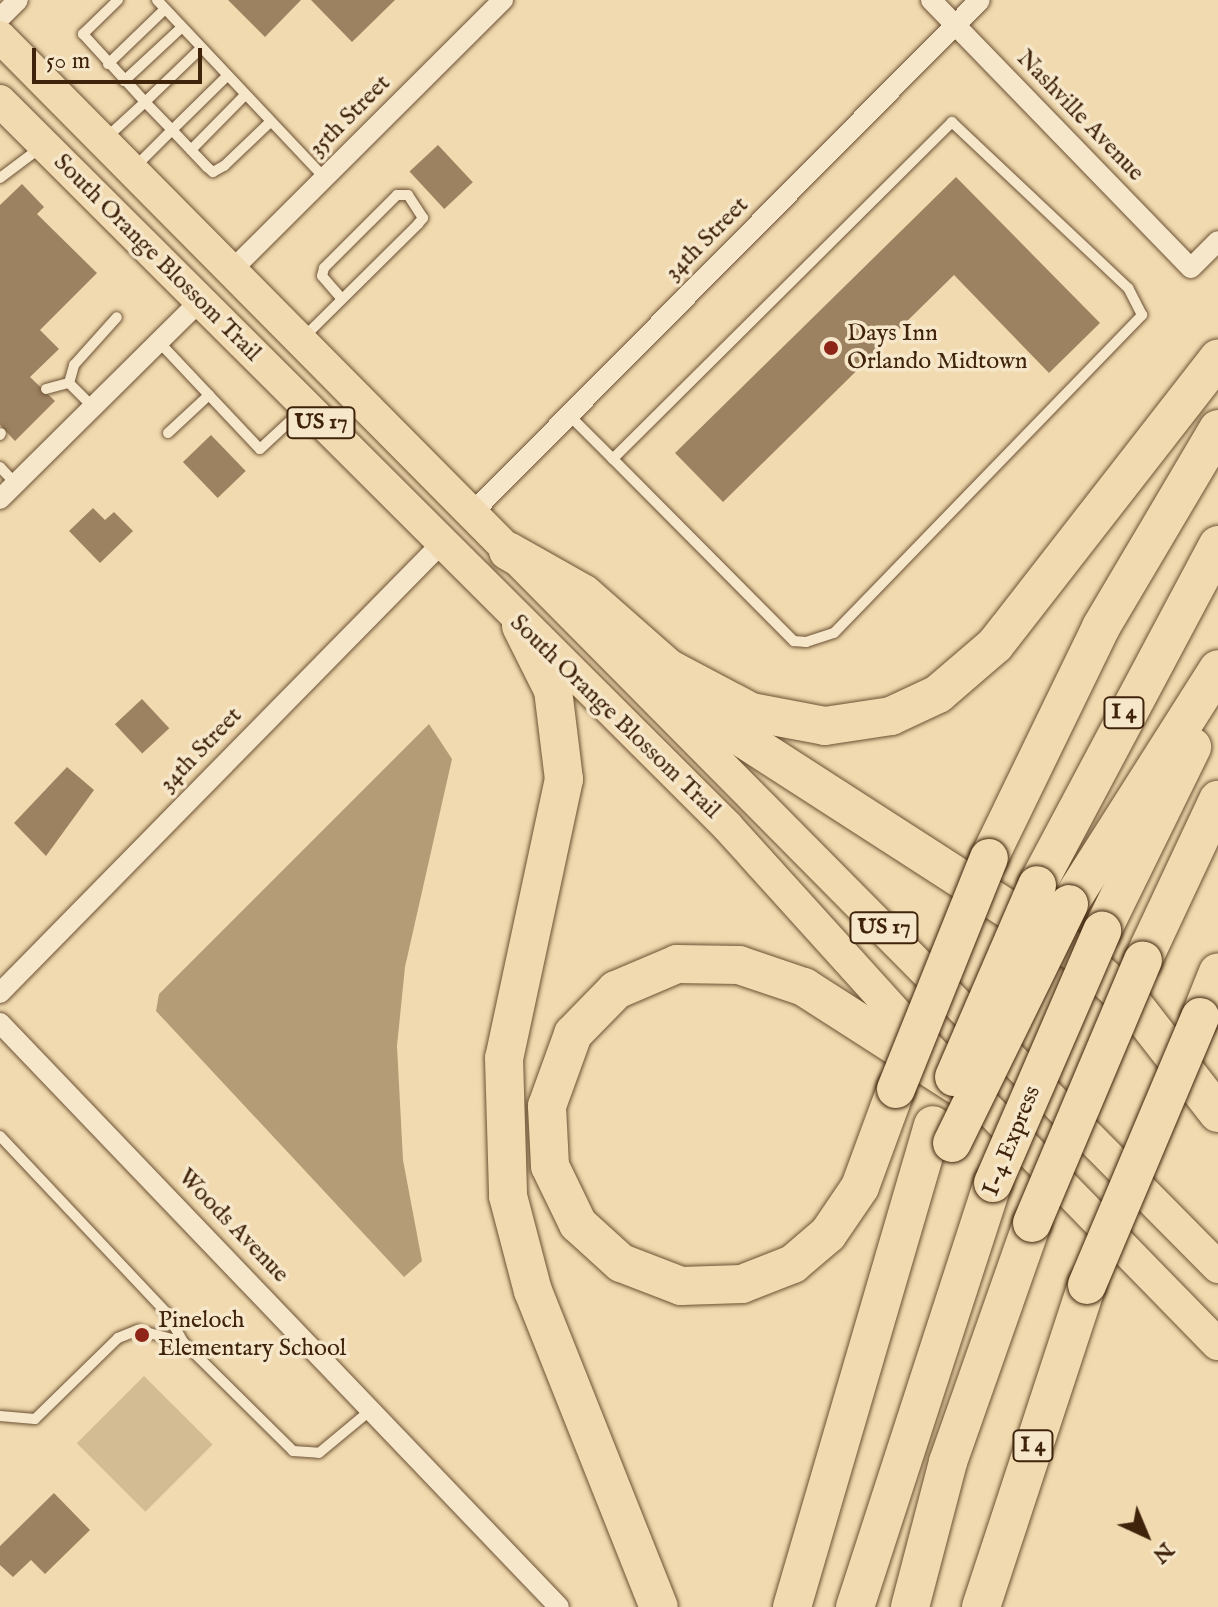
<!DOCTYPE html>
<style>
body{margin:0}
#map{position:relative;width:1218px;height:1607px;overflow:hidden;background:#f1daaf;font-family:"IM FELL English",serif}
div>[style]{position:absolute}
.green>*{inset:0;background:#d3bb93;transform-origin:0 0}
.water>*{inset:0;background:#b49c77}
.building>*{inset:0;background:#9c8260;transform-origin:0 0}
.roads{filter:drop-shadow(0 0 2px #6c5134) drop-shadow(0 0 2px #6c5134)}
.lane>*{height:10px;margin:-5px;padding:0 5px;transform-origin:5px;border-radius:5px;background:#f6e7cb}
.street>*{height:20px;margin:-10px;padding:0 10px;transform-origin:10px;border-radius:10px;background:#f6e7cb}
.primary>*{height:32px;margin:-16px;padding:0 16px;transform-origin:16px;border-radius:16px;background:#f1daaf}
.highway>*{height:38px;margin:-19px;padding:0 19px;transform-origin:19px;border-radius:19px;background:#f1daaf}
.bridges{filter:drop-shadow(0 0 2px #3f230b) drop-shadow(0 0 2px #3f230b)}
.highway-bridge>*{height:38px;margin:-19px;padding:0 19px;transform-origin:19px;border-radius:19px;background:#f1daaf}
.dots>*{width:22px;height:22px;translate:-50% -50%;box-sizing:border-box;border:4px solid #f6e7cb;border-radius:50%}
span{translate:-50% -50%;white-space:nowrap;text-align:center;line-height:1.15;-webkit-text-stroke:7px #f6e7cb;paint-order:stroke}
.shield-label span{padding:2px 6px;background:#f6e7cb;border:2px solid;border-radius:6px;-webkit-text-stroke-width:0}
.shield-label{font-size:22px;color:#3f230b;font-weight:700}
.street-label{font-size:24px;color:#3f230b}
.poi-label{font-size:24px;color:#3f230b}
.left{translate:0 -50%;text-align:left}
.north{position:absolute;left:1106px;top:1495px;width:80px;height:80px;-webkit-text-stroke:6px #f6e7cb;paint-order:stroke;rotate:136deg;font-size:22px;font-weight:700;line-height:32px;text-align:center;color:#3f230b}
.north::after{content:'';display:block;margin:auto;width:28px;height:36px;background:#3f230b;clip-path:polygon(50% 0,100% 100%,50% 72%,0 100%)}
.scale{position:absolute;left:32px;top:48px;width:170px;height:36px;box-sizing:border-box;border:4px solid #3f230b;border-top:0;padding-left:10px;font-size:24px;line-height:28px;white-space:nowrap;color:#3f230b;-webkit-text-stroke:6px #f6e7cb;paint-order:stroke}
</style>
<div id="map">
<div class="green">
<div style="left:144px;top:1376px;width:97px;height:95px;rotate:45deg"></div>
</div>
<div class="water">
<div style="clip-path:polygon(429px 724px,452px 759px,405px 967px,397px 1046px,403px 1160px,422px 1261px,404px 1277px,156px 1011px,159px 994px)"></div>
</div>
<div class="building">
<div style="clip-path:polygon(228px 0,301px 0,265px 37px)"></div>
<div style="clip-path:polygon(311px 0,395px 0,352px 42px)"></div>
<div style="left:438px;top:145px;width:51px;height:39px;rotate:47deg"></div>
<div style="clip-path:polygon(956px 177px,1100px 323px,1049px 373px,954px 275px,723px 502px,675px 453px)"></div>
<div style="clip-path:polygon(22px 184px,44px 207px,37px 214px,97px 273px,40px 330px,59px 349px,30px 377px,55px 401px,15px 441px,0 425px,0 205px)"></div>
<div style="left:211px;top:435px;width:50px;height:39px;rotate:46deg"></div>
<div style="clip-path:polygon(93px 508px,105px 520px,114px 512px,133px 531px,100px 563px,69px 531px)"></div>
<div style="left:142px;top:699px;width:40px;height:37px;rotate:47deg"></div>
<div style="clip-path:polygon(67px 767px,94px 790px,46px 856px,14px 823px)"></div>
<div style="clip-path:polygon(54px 1493px,90px 1530px,45px 1574px,31px 1560px,13px 1577px,0 1565px,0 1546px)"></div>
</div>
<div class="roads">
<div class="lane">
<div style="left:118px;top:0;width:49px;rotate:135.8deg"></div>
<div style="left:83px;top:34px;width:92px;rotate:47.6deg"></div>
<div style="left:145px;top:102px;width:76px;rotate:-43.9deg"></div>
<div style="left:157px;top:0;width:245px;rotate:46.7deg"></div>
<div style="left:108px;top:64px;width:78px;rotate:-44deg"></div>
<div style="left:226px;top:77px;width:76px;rotate:135.5deg"></div>
<div style="left:172px;top:130px;width:51px;rotate:46.6deg"></div>
<div style="left:207px;top:167px;width:8px;rotate:40deg"></div>
<div style="left:213px;top:172px;width:13px;rotate:-29deg"></div>
<div style="left:224px;top:166px;width:64px;rotate:-43.7deg"></div>
<div style="left:124px;top:81px;width:78px;rotate:-42.9deg"></div>
<div style="left:106px;top:138px;width:53px;rotate:-42.7deg"></div>
<div style="left:145px;top:102px;width:39px;rotate:46deg"></div>
<div style="left:172px;top:130px;width:52px;rotate:135deg"></div>
<div style="left:191px;top:150px;width:76px;rotate:-45.5deg"></div>
<div style="left:0;top:178px;width:50px;rotate:-36.9deg"></div>
<div style="left:304px;top:337px;width:161px;rotate:-44.7deg"></div>
<div style="left:418px;top:224px;width:8px;rotate:-50deg"></div>
<div style="left:423px;top:218px;width:27px;rotate:-123deg"></div>
<div style="left:408px;top:195px;width:11px;rotate:180deg"></div>
<div style="left:397px;top:195px;width:103px;rotate:135deg"></div>
<div style="left:324px;top:268px;width:8px;rotate:104deg"></div>
<div style="left:322px;top:276px;width:30px;rotate:49deg"></div>
<div style="left:159px;top:342px;width:147px;rotate:46.7deg"></div>
<div style="left:260px;top:449px;width:59px;rotate:-42.9deg"></div>
<div style="left:46px;top:389px;width:24px;rotate:-15deg"></div>
<div style="left:93px;top:407px;width:34px;rotate:-135deg"></div>
<div style="left:69px;top:383px;width:19px;rotate:-74deg"></div>
<div style="left:74px;top:365px;width:64px;rotate:-48.1deg"></div>
<div style="left:569px;top:415px;width:62px;rotate:45deg"></div>
<div style="left:613px;top:459px;width:257px;rotate:45.2deg"></div>
<div style="left:794px;top:641px;width:12px;rotate:5deg"></div>
<div style="left:806px;top:642px;width:29px;rotate:-18deg"></div>
<div style="left:834px;top:633px;width:443px;rotate:-45.9deg"></div>
<div style="left:1142px;top:315px;width:30px;rotate:-117deg"></div>
<div style="left:1128px;top:288px;width:242px;rotate:-136.7deg"></div>
<div style="left:952px;top:122px;width:478px;rotate:135.2deg"></div>
<div style="left:168px;top:433px;width:56px;rotate:-42.8deg"></div>
<div style="left:0;top:435px;width:2px;rotate:-63deg"></div>
<div style="left:0;top:467px;width:22px;rotate:47deg"></div>
<div style="left:0;top:1136px;width:243px;rotate:46.7deg"></div>
<div style="left:167px;top:1313px;width:33px;rotate:61deg"></div>
<div style="left:183px;top:1342px;width:155px;rotate:44.7deg"></div>
<div style="left:293px;top:1451px;width:26px;rotate:4deg"></div>
<div style="left:319px;top:1453px;width:69px;rotate:-39.7deg"></div>
<div style="left:0;top:1416px;width:35px;rotate:5deg"></div>
<div style="left:35px;top:1419px;width:116px;rotate:-44.3deg"></div>
<div style="left:118px;top:1338px;width:22px;rotate:-22deg"></div>
<div style="left:138px;top:1330px;width:47px;rotate:14.9deg"></div>
</div>
<div class="street">
<div style="left:931px;top:0;width:373px;rotate:45.9deg"></div>
<div style="left:1191px;top:268px;width:38px;rotate:-45deg"></div>
<div style="left:0;top:18px;width:25px;rotate:-45deg"></div>
<div style="left:234px;top:268px;width:380px;rotate:-44.9deg"></div>
<div style="left:0;top:499px;width:283px;rotate:-44.7deg"></div>
<div style="left:471px;top:514px;width:723px;rotate:-45.28deg"></div>
<div style="left:0;top:993px;width:628px;rotate:-45.52deg"></div>
<div style="left:0;top:1023px;width:808px;rotate:46.25deg"></div>
</div>
<div class="primary">
<div style="left:0;top:37px;width:1731px;rotate:45.28deg"></div>
<div style="left:0;top:101px;width:1027px;rotate:44.92deg"></div>
<div style="left:727px;top:826px;width:278px;rotate:47.9deg"></div>
<div style="left:913px;top:1032px;width:436px;rotate:45.7deg"></div>
</div>
<div class="highway">
<div style="left:508px;top:551px;width:87px;rotate:29.5deg"></div>
<div style="left:584px;top:594px;width:112px;rotate:41.4deg"></div>
<div style="left:668px;top:668px;width:94px;rotate:27.9deg"></div>
<div style="left:751px;top:712px;width:75px;rotate:10.7deg"></div>
<div style="left:825px;top:726px;width:67px;rotate:-8.6deg"></div>
<div style="left:891px;top:716px;width:52px;rotate:-25.1deg"></div>
<div style="left:938px;top:694px;width:75px;rotate:-40.7deg"></div>
<div style="left:995px;top:645px;width:363px;rotate:-52.1deg"></div>
<div style="left:521px;top:626px;width:72px;rotate:63.4deg"></div>
<div style="left:553px;top:690px;width:90px;rotate:83deg"></div>
<div style="left:564px;top:779px;width:285px;rotate:102.1deg"></div>
<div style="left:504px;top:1058px;width:138px;rotate:88.3deg"></div>
<div style="left:508px;top:1196px;width:98px;rotate:75.3deg"></div>
<div style="left:533px;top:1291px;width:340px;rotate:68.3deg"></div>
<div style="left:674px;top:694px;width:483px;rotate:32.8deg"></div>
<div style="left:1080px;top:956px;width:72px;rotate:42.2deg"></div>
<div style="left:1133px;top:1004px;width:138px;rotate:52.1deg"></div>
<div style="left:989px;top:858px;width:257px;rotate:-64.1deg"></div>
<div style="left:1101px;top:627px;width:230px;rotate:-59.4deg"></div>
<div style="left:1037px;top:885px;width:385px;rotate:-62deg"></div>
<div style="left:1069px;top:904px;width:278px;rotate:-57.6deg"></div>
<div style="left:1102px;top:931px;width:205px;rotate:-63.9deg"></div>
<div style="left:1143px;top:960px;width:177px;rotate:-64.9deg"></div>
<div style="left:1200px;top:1017px;width:48px;rotate:-68.2deg"></div>
<div style="left:896px;top:1089px;width:104px;rotate:110.2deg"></div>
<div style="left:860px;top:1187px;width:57px;rotate:124.2deg"></div>
<div style="left:828px;top:1234px;width:46px;rotate:139.4deg"></div>
<div style="left:793px;top:1264px;width:55px;rotate:158.6deg"></div>
<div style="left:742px;top:1284px;width:61px;rotate:178.1deg"></div>
<div style="left:681px;top:1286px;width:64px;rotate:-159deg"></div>
<div style="left:621px;top:1263px;width:58px;rotate:-137.8deg"></div>
<div style="left:578px;top:1224px;width:64px;rotate:-115.8deg"></div>
<div style="left:550px;top:1166px;width:60px;rotate:-92.9deg"></div>
<div style="left:547px;top:1106px;width:77px;rotate:-70.1deg"></div>
<div style="left:573px;top:1034px;width:62px;rotate:-45.7deg"></div>
<div style="left:616px;top:990px;width:66px;rotate:-23.1deg"></div>
<div style="left:677px;top:964px;width:62px;rotate:0.9deg"></div>
<div style="left:739px;top:965px;width:69px;rotate:18.7deg"></div>
<div style="left:804px;top:987px;width:206px;rotate:32.7deg"></div>
<div style="left:792px;top:1607px;width:502px;rotate:-73.69deg"></div>
<div style="left:855px;top:1607px;width:446px;rotate:-72deg"></div>
<div style="left:910px;top:1607px;width:150px;rotate:-75.3deg"></div>
<div style="left:948px;top:1462px;width:253px;rotate:-70.6deg"></div>
<div style="left:981px;top:1607px;width:339px;rotate:-71.8deg"></div>
</div>
</div>
<div class="bridges">
<div class="highway-bridge">
<div style="left:954px;top:1077px;width:209px;rotate:-66.6deg"></div>
<div style="left:896px;top:1089px;width:249px;rotate:-68.1deg"></div>
<div style="left:952px;top:1143px;width:266px;rotate:-63.9deg"></div>
<div style="left:993px;top:1183px;width:275px;rotate:-66.6deg"></div>
<div style="left:1032px;top:1223px;width:285px;rotate:-67.1deg"></div>
<div style="left:1087px;top:1285px;width:291px;rotate:-67.1deg"></div>
</div>
</div>
<div class="dots">
<div style="left:831px;top:348px;background:#8f2418"></div>
<div style="left:142px;top:1335px;background:#8f2418"></div>
</div>
<div class="shield-label">
<span style="left:321px;top:423px">US 17</span>
<span style="left:1124px;top:713px">I 4</span>
<span style="left:884px;top:928px">US 17</span>
<span style="left:1033px;top:1446px">I 4</span>
</div>
<div class="street-label">
<span style="left:350px;top:116px;rotate:-45deg">35th Street</span>
<span style="left:1080px;top:116px;rotate:46deg">Nashville Avenue</span>
<span style="left:707px;top:239px;rotate:-45deg">34th Street</span>
<span style="left:157px;top:258px;rotate:45deg">South Orange Blossom Trail</span>
<span style="left:615px;top:717px;rotate:44deg">South Orange Blossom Trail</span>
<span style="left:201px;top:750px;rotate:-46deg">34th Street</span>
<span style="left:1012px;top:1141px;rotate:-68deg">I-4 Express</span>
<span style="left:233px;top:1226px;rotate:46deg">Woods Avenue</span>
</div>
<div class="poi-label">
<span class="left" style="left:847px;top:348px">Days Inn<br>Orlando Midtown</span>
<span class="left" style="left:158px;top:1335px">Pineloch<br>Elementary School</span>
</div>
<div class="north">N</div>
<div class="scale">50 m</div>
</div>
